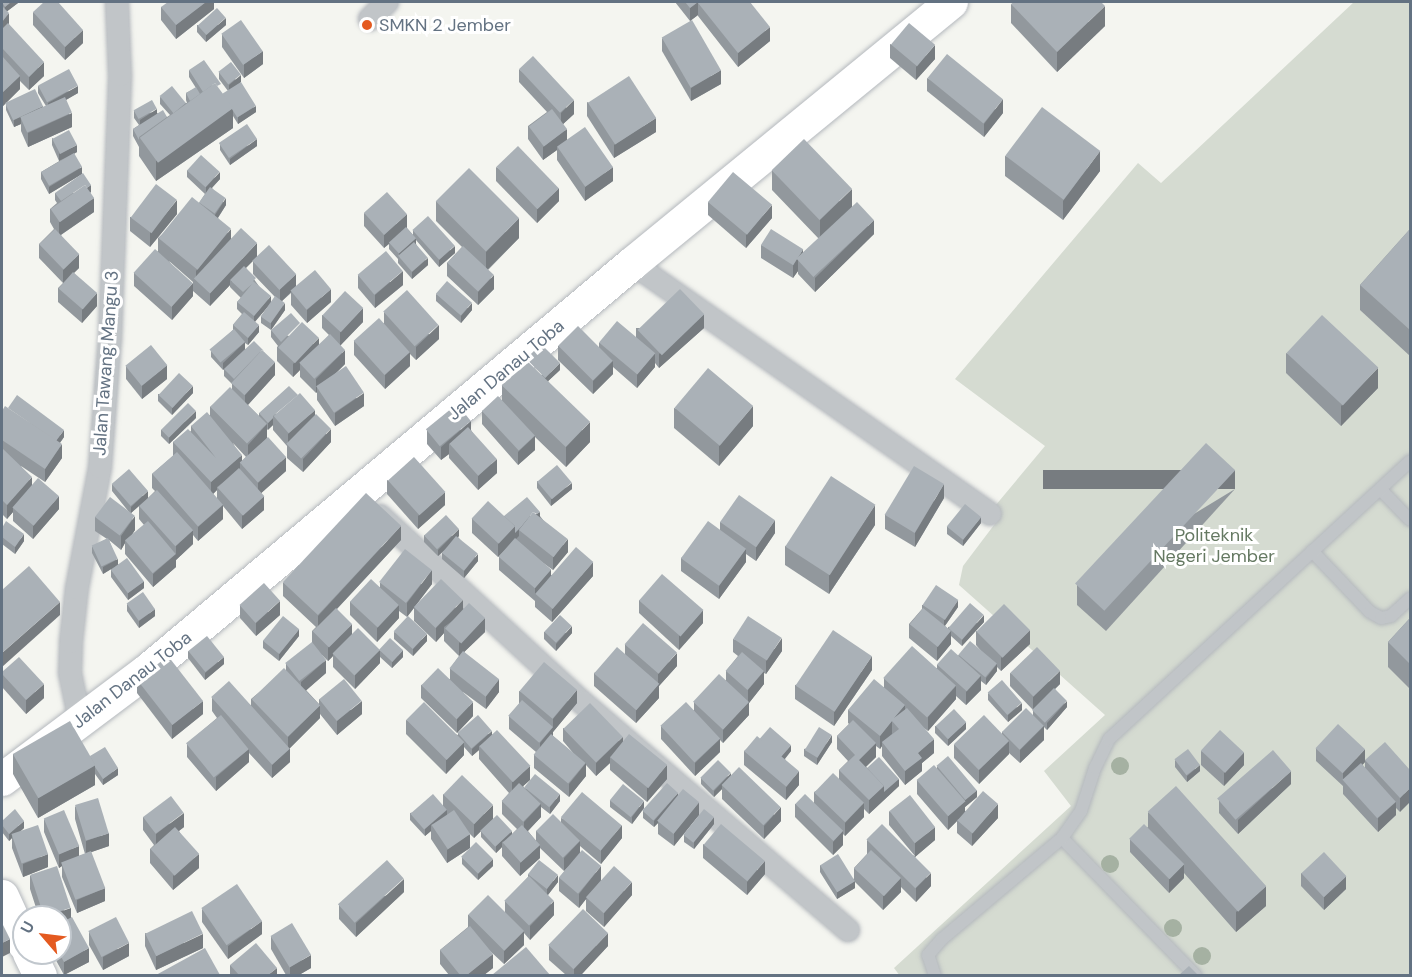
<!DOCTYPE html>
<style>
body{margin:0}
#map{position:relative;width:1412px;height:977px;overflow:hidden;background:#f4f5f0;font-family:"DM Sans",sans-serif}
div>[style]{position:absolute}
.green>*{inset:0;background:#d5dbd1}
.roads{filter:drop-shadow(0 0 2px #b4b8bd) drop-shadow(0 0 2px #b4b8bd)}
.lane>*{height:12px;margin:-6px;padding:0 6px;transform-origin:6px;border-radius:6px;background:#c1c5c8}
.street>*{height:22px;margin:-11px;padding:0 11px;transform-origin:11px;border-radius:11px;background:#c1c5c8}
.secondary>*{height:33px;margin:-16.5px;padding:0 16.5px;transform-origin:16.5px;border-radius:16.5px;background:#fff}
.trees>*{width:18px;height:18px;margin:-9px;border-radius:50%;background:#a5b1a2}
.wall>*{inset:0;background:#92989d}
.shaded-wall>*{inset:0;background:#777c80;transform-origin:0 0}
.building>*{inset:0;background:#aab1b7;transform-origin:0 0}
.dots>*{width:16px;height:16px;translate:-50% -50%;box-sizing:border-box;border:3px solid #fff;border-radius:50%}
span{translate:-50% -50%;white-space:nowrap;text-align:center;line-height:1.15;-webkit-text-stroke:6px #fff;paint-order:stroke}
.poi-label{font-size:18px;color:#637282}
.left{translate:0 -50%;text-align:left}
.street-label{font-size:18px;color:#637282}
.park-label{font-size:18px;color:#657962}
.frame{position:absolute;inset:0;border:3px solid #637282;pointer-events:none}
.north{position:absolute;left:12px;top:905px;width:60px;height:60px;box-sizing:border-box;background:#fff;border:2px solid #c1c7cd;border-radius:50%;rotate:298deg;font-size:16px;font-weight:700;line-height:24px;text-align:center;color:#637282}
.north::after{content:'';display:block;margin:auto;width:21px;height:27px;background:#e45a20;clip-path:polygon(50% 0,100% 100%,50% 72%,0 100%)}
</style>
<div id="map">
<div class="green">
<div style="clip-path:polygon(1354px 2px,1410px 2px,1410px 975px,900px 976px,894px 968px,1071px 806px,1044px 771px,1105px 715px,959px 585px,963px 566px,997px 521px,995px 506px,1045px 446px,955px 379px,1138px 163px,1161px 183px)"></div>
</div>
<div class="roads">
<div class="lane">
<div style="left:1380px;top:489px;width:43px;rotate:45.9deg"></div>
<div style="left:1312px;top:551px;width:84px;rotate:46.4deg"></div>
<div style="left:1370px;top:612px;width:13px;rotate:29deg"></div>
<div style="left:1381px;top:618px;width:10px;rotate:-11deg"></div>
<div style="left:1391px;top:616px;width:26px;rotate:-43deg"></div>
<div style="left:1062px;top:838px;width:192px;rotate:45.8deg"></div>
<div style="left:935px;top:976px;width:22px;rotate:-108deg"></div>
<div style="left:928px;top:955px;width:21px;rotate:-49deg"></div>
<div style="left:942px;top:939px;width:157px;rotate:-40.1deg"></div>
<div style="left:1062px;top:838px;width:33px;rotate:-55deg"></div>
<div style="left:1081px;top:811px;width:45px;rotate:-72deg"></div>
<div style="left:1095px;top:768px;width:32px;rotate:-64deg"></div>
<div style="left:1109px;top:739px;width:410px;rotate:-42.7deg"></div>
</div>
<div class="street">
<div style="left:370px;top:19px;width:24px;rotate:-45deg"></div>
<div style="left:632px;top:263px;width:437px;rotate:35deg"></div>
<div style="left:380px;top:516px;width:276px;rotate:42.7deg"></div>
<div style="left:583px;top:703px;width:349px;rotate:40.6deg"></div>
<div style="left:80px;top:721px;width:49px;rotate:-101.8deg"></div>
<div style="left:70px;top:673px;width:31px;rotate:-88deg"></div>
<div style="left:71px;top:642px;width:54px;rotate:-83.7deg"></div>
<div style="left:77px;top:588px;width:123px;rotate:-79.2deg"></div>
<div style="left:100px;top:467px;width:129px;rotate:-85.6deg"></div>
<div style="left:110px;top:338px;width:263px;rotate:-87.8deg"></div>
<div style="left:120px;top:75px;width:73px;rotate:-92.4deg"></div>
</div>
<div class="secondary">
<div style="left:2px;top:779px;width:180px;rotate:-36.9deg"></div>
<div style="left:146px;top:671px;width:635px;rotate:-40.01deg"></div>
<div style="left:632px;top:263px;width:412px;rotate:-39.3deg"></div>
<div style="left:2px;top:896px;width:53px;rotate:65.4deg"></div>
<div style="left:29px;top:953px;width:25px;rotate:64deg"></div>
</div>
</div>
<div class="trees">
<div style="left:1120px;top:766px"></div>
<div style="left:1110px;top:864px"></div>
<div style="left:1173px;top:928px"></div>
<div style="left:1202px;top:956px"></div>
</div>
<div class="wall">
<div style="clip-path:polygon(2px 2px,18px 2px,18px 3px,7px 11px,9px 25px,44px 76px,29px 90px,20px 81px,20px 89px,2px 107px)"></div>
<div style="clip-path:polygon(214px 2px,214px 9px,176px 39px,161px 20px,161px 7px)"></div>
<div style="clip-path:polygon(675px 2px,750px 2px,770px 41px,738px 67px,698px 16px,698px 15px,690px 21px)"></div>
<div style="clip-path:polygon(1011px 4px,1105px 26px,1057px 72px,1011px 23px)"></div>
<div style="clip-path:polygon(33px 12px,83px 43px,65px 60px,33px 25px)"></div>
<div style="clip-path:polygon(197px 25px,226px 25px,206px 42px,197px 32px)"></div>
<div style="clip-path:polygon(222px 34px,263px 64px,244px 78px,222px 47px)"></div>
<div style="clip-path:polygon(662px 38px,721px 84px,691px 101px,662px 51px)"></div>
<div style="clip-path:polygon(890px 44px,935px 59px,916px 80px,890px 58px)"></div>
<div style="clip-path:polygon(519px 69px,574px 114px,563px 124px,567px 140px,613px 181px,585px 201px,557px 160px,557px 150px,543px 160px,528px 139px,528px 126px,547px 112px,519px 82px)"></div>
<div style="clip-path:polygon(189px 70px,220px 91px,223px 95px,228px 91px,219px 79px,219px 72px,241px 82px,240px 82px,256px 112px,238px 124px,233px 116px,233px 128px,156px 181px,139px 156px,139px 147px,133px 136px,133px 129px,139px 125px,134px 118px,134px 111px,157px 113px,167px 117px,170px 115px,160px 104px,160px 97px,186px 103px,187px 103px,186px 100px,186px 93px,196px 88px,189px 77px)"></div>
<div style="clip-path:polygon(927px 78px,1003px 113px,984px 137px,927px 91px)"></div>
<div style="clip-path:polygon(38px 86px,78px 93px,66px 100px,72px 127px,28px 147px,21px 131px,21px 124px,14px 127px,6px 110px,6px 104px,43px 108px,46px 106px,38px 93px)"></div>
<div style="clip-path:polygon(587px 102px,656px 132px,614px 158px,587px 116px)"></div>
<div style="clip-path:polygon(52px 138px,77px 152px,74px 154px,82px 174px,49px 194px,41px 179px,41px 172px,66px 157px,59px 161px,52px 145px)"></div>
<div style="clip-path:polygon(220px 144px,257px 146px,230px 165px,220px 150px)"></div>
<div style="clip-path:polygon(1005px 156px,1100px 171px,1063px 220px,1005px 176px)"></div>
<div style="clip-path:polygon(496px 167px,559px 201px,537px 223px,496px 181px)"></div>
<div style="clip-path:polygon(evenodd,187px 170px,220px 179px,212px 188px,226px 205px,218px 218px,231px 238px,246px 268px,271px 303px,275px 297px,253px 274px,253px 261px,296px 286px,331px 302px,307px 323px,291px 305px,291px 293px,282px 301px,285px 310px,271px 330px,261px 323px,261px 317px,271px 303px,255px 321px,259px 332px,248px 345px,245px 343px,245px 349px,264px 352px,275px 375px,248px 405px,259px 416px,259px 413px,315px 415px,331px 442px,303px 472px,287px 458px,287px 446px,273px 430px,273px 425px,267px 430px,267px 438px,286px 471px,261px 493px,264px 510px,242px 529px,223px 506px,223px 519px,198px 541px,193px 535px,193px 544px,176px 560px,176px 567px,153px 587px,125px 554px,125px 543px,121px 550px,109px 540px,118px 564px,144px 588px,128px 600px,111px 577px,111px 569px,103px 574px,92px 553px,92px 547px,107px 539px,95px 531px,95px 517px,129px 512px,112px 491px,112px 484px,148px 498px,155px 491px,152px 488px,152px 474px,173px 456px,173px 442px,191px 431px,191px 426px,210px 415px,210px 407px,232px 390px,232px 384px,224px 376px,224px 369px,223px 370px,211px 357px,211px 351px,233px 330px,233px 325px,242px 314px,237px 309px,237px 302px,241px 298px,230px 287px,230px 285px,210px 306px,193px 291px,193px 282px,169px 261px,193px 296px,172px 320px,134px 286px,134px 273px,158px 251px,158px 238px,199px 203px,205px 194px,187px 177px,187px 170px,233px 443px,246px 457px,242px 461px,233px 443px,187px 170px,217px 490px,217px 499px,213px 494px,217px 490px,187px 170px,139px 506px,139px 519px,144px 525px,131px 536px,135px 530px,131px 513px,139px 506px)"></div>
<div style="clip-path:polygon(772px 170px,852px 207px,874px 234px,815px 292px,798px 274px,798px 271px,793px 278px,761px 258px,761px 245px,803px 255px,819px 239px,772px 190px)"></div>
<div style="clip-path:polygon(90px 192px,94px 212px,61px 235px,79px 268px,74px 273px,97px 306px,82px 323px,58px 302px,58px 288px,63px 283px,39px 258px,39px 244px,54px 229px,50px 222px,50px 209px,57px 203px,55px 200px,55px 193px,91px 192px)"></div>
<div style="clip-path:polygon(436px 201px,519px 238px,488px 270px,494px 289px,478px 305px,447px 276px,447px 263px,462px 247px,436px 221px)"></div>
<div style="clip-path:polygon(708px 202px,772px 218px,746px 248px,708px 215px)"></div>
<div style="clip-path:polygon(364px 213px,407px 228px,413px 235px,413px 230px,455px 253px,439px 267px,416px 240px,416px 244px,428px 265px,412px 279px,398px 263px,398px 259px,389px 249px,389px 244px,384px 248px,364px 226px)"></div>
<div style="clip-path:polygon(177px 214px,150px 247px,130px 231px,130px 217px)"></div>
<div style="clip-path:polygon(1410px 229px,1410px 356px,1360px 310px,1360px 285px)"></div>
<div style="clip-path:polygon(358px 275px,403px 285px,375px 308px,358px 288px)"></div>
<div style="clip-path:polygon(436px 294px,472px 310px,461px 323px,436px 301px)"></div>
<div style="clip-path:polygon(384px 312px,439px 339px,416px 360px,410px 354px,410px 366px,385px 389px,354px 355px,354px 341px,384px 323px)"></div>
<div style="clip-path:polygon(322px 315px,363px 322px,340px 345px,345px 364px,334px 375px,364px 406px,335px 426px,317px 400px,317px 392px,316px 393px,300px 377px,300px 370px,293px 377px,277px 361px,277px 347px,278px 346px,271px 337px,271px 330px,319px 346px,329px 335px,322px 328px)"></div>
<div style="clip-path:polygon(636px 328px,704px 328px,659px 368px,655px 363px,655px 367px,637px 388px,613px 367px,613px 374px,593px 394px,558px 360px,558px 346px,599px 348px,599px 343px,636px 337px)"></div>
<div style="clip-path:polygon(1286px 353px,1378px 388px,1341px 426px,1286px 373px)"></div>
<div style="clip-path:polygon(126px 366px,167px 379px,142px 399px,126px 379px)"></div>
<div style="clip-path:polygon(560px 370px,548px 381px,590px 442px,566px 467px,535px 437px,535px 450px,518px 465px,482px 424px,482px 411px,502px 400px,502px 385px)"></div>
<div style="clip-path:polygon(193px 393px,172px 415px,158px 401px,158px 394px)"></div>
<div style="clip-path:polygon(674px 408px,753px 426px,719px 466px,674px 428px)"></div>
<div style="clip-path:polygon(2px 411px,64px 437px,60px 443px,62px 458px,45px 482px,21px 466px,32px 485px,59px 509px,33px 539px,13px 521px,13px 512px,7px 519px,2px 514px)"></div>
<div style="clip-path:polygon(196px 418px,169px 444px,161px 436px,161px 430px)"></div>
<div style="clip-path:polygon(427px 430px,471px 430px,497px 473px,478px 490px,449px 458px,449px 454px,441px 460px,427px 444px)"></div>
<div style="clip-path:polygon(387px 480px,445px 505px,418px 529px,387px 494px)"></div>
<div style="clip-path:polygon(537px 481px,572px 489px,551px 506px,537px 488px)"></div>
<div style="clip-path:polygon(1235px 489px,1106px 631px,1077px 605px,1077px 585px)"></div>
<div style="clip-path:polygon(944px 498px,915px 547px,885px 529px,885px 515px)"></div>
<div style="clip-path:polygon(504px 516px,540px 516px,568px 552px,553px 570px,539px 560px,551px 575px,593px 576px,552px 622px,535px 607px,535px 601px,499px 570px,499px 557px,508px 547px,498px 557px,472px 533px,472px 519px)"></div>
<div style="clip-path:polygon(720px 522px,775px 533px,756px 561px,746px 554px,746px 562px,719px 599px,681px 571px,681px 558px,720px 530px)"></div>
<div style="clip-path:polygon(981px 523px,963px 546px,947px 534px,947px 527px)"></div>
<div style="clip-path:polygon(875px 525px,829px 594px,785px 565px,785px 546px)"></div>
<div style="clip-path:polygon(2px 528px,24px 541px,15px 554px,2px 544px)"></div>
<div style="clip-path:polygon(424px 535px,459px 536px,458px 537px,478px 561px,464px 578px,442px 559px,442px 553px,445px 550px,438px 556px,424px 542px)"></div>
<div style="clip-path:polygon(401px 540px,337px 609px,352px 635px,379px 650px,403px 657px,392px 668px,380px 657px,380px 663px,355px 689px,333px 667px,333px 656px,328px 661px,322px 655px,326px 673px,306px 690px,319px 704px,319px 699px,362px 714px,337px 735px,320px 714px,320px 718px,290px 748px,290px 762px,272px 778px,249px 753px,249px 762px,216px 791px,187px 757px,187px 744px,217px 718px,212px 711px,212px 698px,251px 705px,251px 699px,286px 670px,286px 664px,312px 643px,312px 631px,316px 627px,283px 596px,283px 583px)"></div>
<div style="clip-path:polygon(380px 583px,432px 584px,416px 605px,463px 608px,485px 632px,464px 652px,499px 692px,486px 709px,463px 692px,473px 716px,457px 733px,421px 698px,421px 685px,450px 679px,450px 669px,459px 656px,444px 641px,444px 633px,436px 642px,414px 621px,414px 608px,407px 617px,399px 611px,399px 618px,377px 642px,350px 615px,350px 602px,380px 587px)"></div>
<div style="clip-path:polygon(639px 600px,703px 623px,679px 650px,639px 613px)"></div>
<div style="clip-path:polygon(127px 604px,155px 616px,139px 628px,127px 611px)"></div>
<div style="clip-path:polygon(240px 605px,280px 615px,256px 636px,240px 618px)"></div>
<div style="clip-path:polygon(922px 605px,958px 607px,945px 626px,948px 629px,948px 627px,984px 622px,962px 646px,951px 636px,951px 644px,937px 661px,909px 638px,909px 624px,922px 609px)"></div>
<div style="clip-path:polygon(1410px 618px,1410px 689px,1388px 667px,1388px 642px)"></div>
<div style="clip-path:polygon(976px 631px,1030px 644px,1001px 671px,997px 667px,997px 671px,986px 685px,981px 681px,981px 690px,966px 705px,956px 696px,956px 699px,928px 731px,924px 728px,934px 753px,922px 763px,922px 771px,905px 785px,882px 756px,882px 746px,880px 749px,876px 746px,876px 757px,866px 767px,899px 786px,869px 814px,864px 809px,864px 817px,845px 836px,843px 834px,843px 845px,833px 855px,795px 817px,795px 804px,814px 803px,814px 792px,839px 779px,839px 770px,848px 761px,837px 749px,837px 736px,849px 724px,848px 723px,848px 710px,884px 687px,884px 678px,937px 668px,937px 665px,959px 655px,982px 652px,976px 645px)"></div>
<div style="clip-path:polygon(394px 632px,427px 641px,413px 656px,394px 639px)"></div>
<div style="clip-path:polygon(544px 632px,572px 633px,556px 651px,544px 639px)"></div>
<div style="clip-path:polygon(299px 636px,279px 661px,263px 648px,263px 641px)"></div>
<div style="clip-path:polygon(733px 639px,782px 651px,766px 674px,764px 673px,764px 684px,749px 703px,749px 715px,723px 743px,720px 740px,720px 752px,695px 776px,661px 739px,661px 726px,694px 710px,694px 702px,726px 680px,726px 671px,738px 656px,733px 652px)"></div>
<div style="clip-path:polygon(625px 644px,677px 666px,659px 686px,659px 698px,636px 723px,594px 686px,594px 673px,625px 655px)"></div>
<div style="clip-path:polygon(188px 651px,224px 664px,205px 680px,188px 658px)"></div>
<div style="clip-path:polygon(872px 670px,834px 726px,795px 699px,795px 685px)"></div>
<div style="clip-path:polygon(2px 672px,44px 698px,26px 714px,2px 687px)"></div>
<div style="clip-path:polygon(1010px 673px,1060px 684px,1055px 689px,1067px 707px,1047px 730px,1044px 727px,1044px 740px,1020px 763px,1009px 753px,1009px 754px,979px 784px,954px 758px,954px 745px,1002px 734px,1002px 732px,1033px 715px,1033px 711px,1041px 702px,1033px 710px,1010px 686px)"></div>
<div style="clip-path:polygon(137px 680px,203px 714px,172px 739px,137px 693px)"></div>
<div style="clip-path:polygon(519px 691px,577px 703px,553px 732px,553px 736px,574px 754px,563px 741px,563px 728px,623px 742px,667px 779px,647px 802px,610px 770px,610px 763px,596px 776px,586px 765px,586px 776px,569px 797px,534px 768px,534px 755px,536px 752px,509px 729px,509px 716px,519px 704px)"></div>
<div style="clip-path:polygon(988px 693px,1022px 710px,1008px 722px,988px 700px)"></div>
<div style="clip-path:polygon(406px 720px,458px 735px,458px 733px,492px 734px,530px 780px,523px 786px,525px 788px,560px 801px,550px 814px,541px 807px,541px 817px,528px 831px,536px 841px,536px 831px,561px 822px,561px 818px,622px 838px,601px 864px,580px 846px,580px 852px,601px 880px,632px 895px,604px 927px,586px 911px,586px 899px,579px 908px,559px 891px,559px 878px,569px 866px,564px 871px,540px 848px,540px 858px,520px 876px,502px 856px,502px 847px,496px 853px,481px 837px,481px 831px,474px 838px,468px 832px,470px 848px,447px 863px,431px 839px,431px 831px,425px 836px,410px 820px,410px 813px,443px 806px,443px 794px,493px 819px,512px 834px,517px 829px,502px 814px,502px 801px,509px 793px,479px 759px,479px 750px,472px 756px,464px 747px,464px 755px,446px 774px,406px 734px)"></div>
<div style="clip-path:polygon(935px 726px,966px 729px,948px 746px,935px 733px)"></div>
<div style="clip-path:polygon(760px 739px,791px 751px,785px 759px,799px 785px,786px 800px,744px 765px,744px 751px)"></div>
<div style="clip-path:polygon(832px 742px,817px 765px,804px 756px,804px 749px)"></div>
<div style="clip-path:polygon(1316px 748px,1365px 762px,1362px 765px,1365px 768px,1365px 760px,1410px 770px,1400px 812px,1396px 808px,1396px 815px,1378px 832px,1343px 794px,1343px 786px,1316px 761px)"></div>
<div style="clip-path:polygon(1201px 751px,1244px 765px,1224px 786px,1201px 765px)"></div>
<div style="clip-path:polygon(13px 754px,90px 756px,118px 775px,103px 785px,95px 774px,95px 785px,38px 818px,13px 774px)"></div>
<div style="clip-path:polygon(1175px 760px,1200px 771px,1187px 782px,1175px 767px)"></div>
<div style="clip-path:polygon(937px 766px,977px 797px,965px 807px,965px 806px,965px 811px,998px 818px,972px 846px,957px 833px,957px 821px,948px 830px,917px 794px,917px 780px,937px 769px)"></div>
<div style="clip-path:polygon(731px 776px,781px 821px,764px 839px,722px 799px,722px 789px,714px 797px,701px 784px,701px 778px)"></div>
<div style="clip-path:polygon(1291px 784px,1238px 834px,1219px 813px,1219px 800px)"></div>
<div style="clip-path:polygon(678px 795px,699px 815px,674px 846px,658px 834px,658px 823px,654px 827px,643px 818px,643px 811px)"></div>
<div style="clip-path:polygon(610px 800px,644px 808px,632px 824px,610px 807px)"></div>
<div style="clip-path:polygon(75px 806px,109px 846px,91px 852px,105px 901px,77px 913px,62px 877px,62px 866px,59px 868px,44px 832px,44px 819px,79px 856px,85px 854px,75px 819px)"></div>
<div style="clip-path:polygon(889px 811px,935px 840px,915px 857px,931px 886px,916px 902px,901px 887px,901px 892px,883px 910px,855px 882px,855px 888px,837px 899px,820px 872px,820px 865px,854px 879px,854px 868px,867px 854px,867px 840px,915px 856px,889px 825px)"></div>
<div style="clip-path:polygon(1148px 812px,1266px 906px,1236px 932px,1184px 873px,1184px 878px,1169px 893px,1130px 852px,1130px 839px,1148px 827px)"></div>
<div style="clip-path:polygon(143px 817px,184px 827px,179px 831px,199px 868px,173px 890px,150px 863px,150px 849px,154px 845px,143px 830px)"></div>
<div style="clip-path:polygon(2px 821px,24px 828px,20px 832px,48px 867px,23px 877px,12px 848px,12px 838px,9px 841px,2px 832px)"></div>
<div style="clip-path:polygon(714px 824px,694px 849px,684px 842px,684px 835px)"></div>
<div style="clip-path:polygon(703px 844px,765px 874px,747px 895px,703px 858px)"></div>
<div style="clip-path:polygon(462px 857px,493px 866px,478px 880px,462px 864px)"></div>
<div style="clip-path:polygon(1301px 873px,1346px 889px,1324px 910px,1301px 886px)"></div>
<div style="clip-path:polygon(528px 874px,558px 882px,548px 895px,554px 915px,530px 940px,524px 933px,524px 945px,504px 964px,489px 950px,493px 968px,484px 975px,449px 975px,440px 964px,440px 950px,468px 927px,468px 915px,505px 912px,505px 901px,528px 877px)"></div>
<div style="clip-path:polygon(30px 875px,71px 918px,89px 962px,64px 975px,52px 953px,60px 953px,60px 917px,39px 917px,30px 889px)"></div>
<div style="clip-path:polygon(404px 892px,356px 937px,339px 919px,339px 905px)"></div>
<div style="clip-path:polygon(202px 909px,262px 934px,228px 959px,202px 922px)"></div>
<div style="clip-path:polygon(89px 932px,129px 956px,103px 970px,89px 945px)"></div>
<div style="clip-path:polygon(145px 933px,203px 948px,156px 970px,145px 946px)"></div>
<div style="clip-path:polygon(271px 936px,311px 968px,299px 975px,286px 975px,271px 949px)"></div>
<div style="clip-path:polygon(549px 946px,608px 946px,581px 975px,566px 975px,549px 960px)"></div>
<div style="clip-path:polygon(230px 965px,277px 975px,230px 975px)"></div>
</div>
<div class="shaded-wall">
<div style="clip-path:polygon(11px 2px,18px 2px,18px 3px,5px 13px,5px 7px)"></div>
<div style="clip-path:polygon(206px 2px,214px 2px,214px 9px,176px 39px,176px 25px)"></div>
<div style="clip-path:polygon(698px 2px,715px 2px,698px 3px,698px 15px,690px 21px,690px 8px)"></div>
<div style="clip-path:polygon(1105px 6px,1105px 26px,1057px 72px,1057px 52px)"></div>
<div style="clip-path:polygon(9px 13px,9px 27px,2px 35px,2px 22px)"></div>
<div style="clip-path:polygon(226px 18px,226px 25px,206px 42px,206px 35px)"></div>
<div style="clip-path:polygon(770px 27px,770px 41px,738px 67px,738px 53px)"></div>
<div style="clip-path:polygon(83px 30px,83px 43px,65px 60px,65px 47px)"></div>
<div style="clip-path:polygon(935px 45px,935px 59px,916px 80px,916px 67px)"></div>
<div style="clip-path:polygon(263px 51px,263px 64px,244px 78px,244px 64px)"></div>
<div style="clip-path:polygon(44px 62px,44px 76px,29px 90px,29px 77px)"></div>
<div style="clip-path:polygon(721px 70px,721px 84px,691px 101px,691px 88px)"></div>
<div style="clip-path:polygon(241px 75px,241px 82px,229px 92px,229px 85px)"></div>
<div style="clip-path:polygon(20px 76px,20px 89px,2px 107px,2px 93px)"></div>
<div style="clip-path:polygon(78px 86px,78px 93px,48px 110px,48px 103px)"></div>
<div style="clip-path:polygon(1003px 99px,1003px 113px,984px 137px,984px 124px)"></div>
<div style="clip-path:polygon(574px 100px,574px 114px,561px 126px,561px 113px)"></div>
<div style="clip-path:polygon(43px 106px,43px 113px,21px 118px,21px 124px,14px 127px,14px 120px)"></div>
<div style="clip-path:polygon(256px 106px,256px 112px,238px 124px,238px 117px)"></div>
<div style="clip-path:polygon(233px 108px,233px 128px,156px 181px,156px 161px)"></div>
<div style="clip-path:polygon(157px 109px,157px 116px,140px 127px,140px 120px)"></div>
<div style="clip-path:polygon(72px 113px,72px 127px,28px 147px,28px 133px)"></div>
<div style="clip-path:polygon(656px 118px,656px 132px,614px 158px,614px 145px)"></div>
<div style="clip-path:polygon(567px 129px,567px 143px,557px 147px,557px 150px,543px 160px,543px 147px)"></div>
<div style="clip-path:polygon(257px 139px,257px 146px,230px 165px,230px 159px)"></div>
<div style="clip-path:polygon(77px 145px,77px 152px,59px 161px,59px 154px)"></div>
<div style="clip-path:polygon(1100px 151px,1100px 171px,1063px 220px,1063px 201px)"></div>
<div style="clip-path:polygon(82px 167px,82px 174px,49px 194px,49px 187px)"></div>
<div style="clip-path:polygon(613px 167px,613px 181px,585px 201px,585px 187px)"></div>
<div style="clip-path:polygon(220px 172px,220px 179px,206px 194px,206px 187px)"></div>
<div style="clip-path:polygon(91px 185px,91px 192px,62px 210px,62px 204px)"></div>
<div style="clip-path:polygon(559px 188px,559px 201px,537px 223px,537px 209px)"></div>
<div style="clip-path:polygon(852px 189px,852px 209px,820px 240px,820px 220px)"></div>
<div style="clip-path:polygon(94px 198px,94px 212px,59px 236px,59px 222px)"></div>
<div style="clip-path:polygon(226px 198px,226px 205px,215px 222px,215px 215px)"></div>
<div style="clip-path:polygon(177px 200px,177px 214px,150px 247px,150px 233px)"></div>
<div style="clip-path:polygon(772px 205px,772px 218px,746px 248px,746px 235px)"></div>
<div style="clip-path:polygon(407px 214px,407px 228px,384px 248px,384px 235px)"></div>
<div style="clip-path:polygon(519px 218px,519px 238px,486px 271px,486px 252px)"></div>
<div style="clip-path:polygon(874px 220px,874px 234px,815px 292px,815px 278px)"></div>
<div style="clip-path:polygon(231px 229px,231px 243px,196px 280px,196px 271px)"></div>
<div style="clip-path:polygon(416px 238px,416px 245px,399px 257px,399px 253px)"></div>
<div style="clip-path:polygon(257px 243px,257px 257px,232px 282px,230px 280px,230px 285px,210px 306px,210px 293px)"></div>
<div style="clip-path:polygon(455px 246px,455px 253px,439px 267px,439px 260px)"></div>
<div style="clip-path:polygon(803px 249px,803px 262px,798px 260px,798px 271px,793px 278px,793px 265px)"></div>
<div style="clip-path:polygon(79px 254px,79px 268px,63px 283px,63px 270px)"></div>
<div style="clip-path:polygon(428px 258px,428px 265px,412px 279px,412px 272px)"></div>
<div style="clip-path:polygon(403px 271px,403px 285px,375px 308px,375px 295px)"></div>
<div style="clip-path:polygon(296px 274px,296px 287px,280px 303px,280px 289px)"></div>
<div style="clip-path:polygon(494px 275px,494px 289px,478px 305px,478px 292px)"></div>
<div style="clip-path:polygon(193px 283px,193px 296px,172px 320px,172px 306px)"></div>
<div style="clip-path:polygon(331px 289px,331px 302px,307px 323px,307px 310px)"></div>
<div style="clip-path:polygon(97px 293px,97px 306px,82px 323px,82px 309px)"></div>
<div style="clip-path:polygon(271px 296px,271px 303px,254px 323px,254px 316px)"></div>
<div style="clip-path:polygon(285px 303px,285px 310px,271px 330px,271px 323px)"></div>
<div style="clip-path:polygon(472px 303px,472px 310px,461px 323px,461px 316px)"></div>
<div style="clip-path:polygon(363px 308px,363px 322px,340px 346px,340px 332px)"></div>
<div style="clip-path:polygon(704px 314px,704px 328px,659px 368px,659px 354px)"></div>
<div style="clip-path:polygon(259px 325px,259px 332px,248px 345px,248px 338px)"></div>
<div style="clip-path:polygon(439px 325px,439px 339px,416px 360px,416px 347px)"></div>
<div style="clip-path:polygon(319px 338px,319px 351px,300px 363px,300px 370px,293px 377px,293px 364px)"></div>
<div style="clip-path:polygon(245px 342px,245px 349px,223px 370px,223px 363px)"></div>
<div style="clip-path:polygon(345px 350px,345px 364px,319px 390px,317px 387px,317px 392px,316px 393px,316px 379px)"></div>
<div style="clip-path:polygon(410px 352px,410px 366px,385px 389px,385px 375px)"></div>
<div style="clip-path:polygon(655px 353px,655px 367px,637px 388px,637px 374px)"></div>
<div style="clip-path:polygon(613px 361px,613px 374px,593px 394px,593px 381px)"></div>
<div style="clip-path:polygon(275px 362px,275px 375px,245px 408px,245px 395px)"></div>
<div style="clip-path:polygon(560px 363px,560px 370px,545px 384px,545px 378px)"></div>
<div style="clip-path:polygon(167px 365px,167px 379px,142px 399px,142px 385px)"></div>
<div style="clip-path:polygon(1378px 368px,1378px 388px,1341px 426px,1341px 406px)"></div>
<div style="clip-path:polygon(193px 386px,193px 393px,172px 415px,172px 408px)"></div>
<div style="clip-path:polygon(364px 393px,364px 406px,335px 426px,335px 413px)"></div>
<div style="clip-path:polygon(753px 406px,753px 426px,719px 466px,719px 446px)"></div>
<div style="clip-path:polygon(315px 410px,315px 424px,288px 446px,288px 434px)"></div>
<div style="clip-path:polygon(196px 411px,196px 418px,169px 444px,169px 437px)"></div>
<div style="clip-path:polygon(273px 418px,273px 425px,268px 430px,268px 423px)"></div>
<div style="clip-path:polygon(471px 421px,471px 434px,449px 444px,449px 454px,441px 460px,441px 447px)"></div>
<div style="clip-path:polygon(590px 422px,590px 442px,566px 467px,566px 447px)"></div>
<div style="clip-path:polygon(267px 424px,267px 438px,248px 458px,248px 445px)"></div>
<div style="clip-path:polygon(331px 429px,331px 442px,303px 472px,303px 459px)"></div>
<div style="clip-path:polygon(64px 430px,64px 437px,53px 452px,53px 445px)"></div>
<div style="clip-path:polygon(535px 436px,535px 450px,518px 465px,518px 452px)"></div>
<div style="clip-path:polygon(62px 444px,62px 458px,45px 482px,45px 469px)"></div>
<div style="clip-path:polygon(242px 455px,242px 465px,240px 462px,240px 470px,217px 487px,217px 490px,211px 496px,211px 482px)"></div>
<div style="clip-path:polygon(286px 457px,286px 471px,258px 496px,258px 483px)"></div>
<div style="clip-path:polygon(497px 459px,497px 473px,478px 490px,478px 476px)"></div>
<div style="left:1235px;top:470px;width:19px;height:192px;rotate:90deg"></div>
<div style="clip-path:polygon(32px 477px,32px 490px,13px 508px,13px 512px,7px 519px,7px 505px)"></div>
<div style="clip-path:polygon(572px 483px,572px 489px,551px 506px,551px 499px)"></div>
<div style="clip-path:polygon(944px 484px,944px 498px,915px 547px,915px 533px)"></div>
<div style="clip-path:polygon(148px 491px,148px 498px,131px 513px,131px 507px)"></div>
<div style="clip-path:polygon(445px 492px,445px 505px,418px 529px,418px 516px)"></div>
<div style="clip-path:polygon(59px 496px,59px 509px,33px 539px,33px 526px)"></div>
<div style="clip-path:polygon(264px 496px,264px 510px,242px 529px,242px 515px)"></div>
<div style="clip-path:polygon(223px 505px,223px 519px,198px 541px,198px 527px)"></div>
<div style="clip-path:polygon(875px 505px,875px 525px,829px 594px,829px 574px)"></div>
<div style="clip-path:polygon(540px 512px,540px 519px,519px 530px,519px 536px,498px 557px,498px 543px,515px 526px)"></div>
<div style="clip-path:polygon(135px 516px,135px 530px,127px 542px,125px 540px,125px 543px,121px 550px,121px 536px)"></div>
<div style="clip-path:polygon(981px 517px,981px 523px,963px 546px,963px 540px)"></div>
<div style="clip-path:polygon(775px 520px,775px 533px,756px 561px,756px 547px)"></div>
<div style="clip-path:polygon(401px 526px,401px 540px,318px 629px,318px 616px)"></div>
<div style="clip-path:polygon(459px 529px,459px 536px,438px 556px,438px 550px)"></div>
<div style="clip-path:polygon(193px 530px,193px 544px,176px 560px,176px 567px,153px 587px,153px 574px,176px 554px,176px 546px)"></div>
<div style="clip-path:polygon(24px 534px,24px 541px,15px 554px,15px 547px)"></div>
<div style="clip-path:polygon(568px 539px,568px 552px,553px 570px,553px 557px)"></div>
<div style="clip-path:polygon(746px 549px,746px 562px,719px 599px,719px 586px)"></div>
<div style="clip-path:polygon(478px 554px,478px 561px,464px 578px,464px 571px)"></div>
<div style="clip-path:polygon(118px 559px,118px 565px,103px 574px,103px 567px)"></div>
<div style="clip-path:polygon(593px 562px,593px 576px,552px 622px,552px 609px)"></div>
<div style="clip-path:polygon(551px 569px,551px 583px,535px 594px,535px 588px)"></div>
<div style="clip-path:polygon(432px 570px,432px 584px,407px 617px,407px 603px)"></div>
<div style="clip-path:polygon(144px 581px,144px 588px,128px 600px,128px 593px)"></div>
<div style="clip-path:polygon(463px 600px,463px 613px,444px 627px,444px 633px,436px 642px,436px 628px)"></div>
<div style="clip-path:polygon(958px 600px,958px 607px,944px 627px,944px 620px)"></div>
<div style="clip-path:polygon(280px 601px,280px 615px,256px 636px,256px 623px)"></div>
<div style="clip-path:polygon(60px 602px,60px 615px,2px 667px,2px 653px)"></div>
<div style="clip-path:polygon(399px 605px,399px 618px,377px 642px,377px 628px)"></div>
<div style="clip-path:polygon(155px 609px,155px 616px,139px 628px,139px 621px)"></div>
<div style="clip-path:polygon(703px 610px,703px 623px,679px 650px,679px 636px)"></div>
<div style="clip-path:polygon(984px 615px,984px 622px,962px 646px,962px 640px)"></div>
<div style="clip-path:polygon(485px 618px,485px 632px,459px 657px,459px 643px)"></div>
<div style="clip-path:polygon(352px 624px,352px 638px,333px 654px,333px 656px,328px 661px,328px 647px)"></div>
<div style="clip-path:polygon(572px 626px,572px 633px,556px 651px,556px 644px)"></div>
<div style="clip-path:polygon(299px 629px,299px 636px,279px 661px,279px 654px)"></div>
<div style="clip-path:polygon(1030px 630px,1030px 644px,1001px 671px,1001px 658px)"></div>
<div style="clip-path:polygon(951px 631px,951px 644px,937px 661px,937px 647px)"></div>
<div style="clip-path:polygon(427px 634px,427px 641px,413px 656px,413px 649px)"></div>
<div style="clip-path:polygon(782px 638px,782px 651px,766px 674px,766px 661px)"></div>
<div style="clip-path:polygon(380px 650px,380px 663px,355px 689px,355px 675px)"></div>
<div style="clip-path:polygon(403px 650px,403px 657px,392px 668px,392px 662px)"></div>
<div style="clip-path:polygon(677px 653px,677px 666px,659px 686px,659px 698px,636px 723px,636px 710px,658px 685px,658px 674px)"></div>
<div style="clip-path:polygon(872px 656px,872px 670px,834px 726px,834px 712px)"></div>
<div style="clip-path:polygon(224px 657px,224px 664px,205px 680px,205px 673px)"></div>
<div style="clip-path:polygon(326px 660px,326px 673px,301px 695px,301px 682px)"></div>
<div style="clip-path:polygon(997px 664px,997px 671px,986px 685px,986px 678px)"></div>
<div style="clip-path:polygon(764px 671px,764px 684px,749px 703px,749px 715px,723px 743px,723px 729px,748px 703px,748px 690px)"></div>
<div style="clip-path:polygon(1060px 671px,1060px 684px,1033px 710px,1033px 697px)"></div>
<div style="clip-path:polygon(981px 676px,981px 690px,966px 705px,966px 692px)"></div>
<div style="clip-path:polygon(499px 679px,499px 692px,486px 709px,486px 696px)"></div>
<div style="clip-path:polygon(44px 684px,44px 698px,26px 714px,26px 700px)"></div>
<div style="clip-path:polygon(956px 686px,956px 699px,928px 731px,928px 717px)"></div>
<div style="clip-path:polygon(577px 690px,577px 703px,553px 732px,553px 740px,540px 756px,540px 743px,553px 727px,553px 719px)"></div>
<div style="clip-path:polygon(203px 701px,203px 714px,172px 739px,172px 725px)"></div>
<div style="clip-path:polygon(362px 701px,362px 714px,337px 735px,337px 721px)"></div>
<div style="clip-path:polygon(1067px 701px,1067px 707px,1047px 730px,1047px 723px)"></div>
<div style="clip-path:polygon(473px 702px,473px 716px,457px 733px,457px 719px)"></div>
<div style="clip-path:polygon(1022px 703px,1022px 710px,1008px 722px,1008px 715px)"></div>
<div style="clip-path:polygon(320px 705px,320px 718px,288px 750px,288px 737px)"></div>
<div style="clip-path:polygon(905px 705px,905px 718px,894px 718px)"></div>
<div style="clip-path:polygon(892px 721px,892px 734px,882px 742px,882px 746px,880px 749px,880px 736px)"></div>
<div style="clip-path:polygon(966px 722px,966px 729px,948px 746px,948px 739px)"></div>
<div style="clip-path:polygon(1044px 726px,1044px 740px,1020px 763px,1020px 750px)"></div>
<div style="clip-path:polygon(492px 731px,492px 738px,479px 746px,479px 750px,472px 756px,472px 749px)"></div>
<div style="clip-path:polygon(832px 735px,832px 742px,817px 765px,817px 758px)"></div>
<div style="clip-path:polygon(623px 737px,623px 750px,610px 757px,610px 763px,596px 776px,596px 763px)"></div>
<div style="clip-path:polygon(720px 739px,720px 752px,695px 776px,695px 763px)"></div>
<div style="clip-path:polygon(934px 739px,934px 753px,922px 763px,922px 771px,905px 785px,905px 771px,918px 753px)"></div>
<div style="clip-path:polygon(1009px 741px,1009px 754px,979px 784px,979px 770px)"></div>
<div style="clip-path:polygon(464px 742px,464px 755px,446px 774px,446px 760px)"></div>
<div style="clip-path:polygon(876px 743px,876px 757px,859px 773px,859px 760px)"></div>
<div style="clip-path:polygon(791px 745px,791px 751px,778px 767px,778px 760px)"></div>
<div style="clip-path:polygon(290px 748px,290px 762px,272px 778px,272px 765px)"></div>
<div style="clip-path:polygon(249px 749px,249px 762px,216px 791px,216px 777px)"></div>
<div style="clip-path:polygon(1365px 749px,1365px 762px,1346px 783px,1343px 780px,1343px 786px,1343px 773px)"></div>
<div style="clip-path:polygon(1244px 752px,1244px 765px,1224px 786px,1224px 772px)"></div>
<div style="clip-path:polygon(586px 763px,586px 776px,569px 797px,569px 784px)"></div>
<div style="clip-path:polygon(95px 765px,95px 785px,38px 818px,38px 798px)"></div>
<div style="clip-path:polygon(667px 765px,667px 779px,647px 802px,647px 788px)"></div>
<div style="clip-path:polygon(1200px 765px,1200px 771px,1187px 782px,1187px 776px)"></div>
<div style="clip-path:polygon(530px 766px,530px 780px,512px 796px,512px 782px)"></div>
<div style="clip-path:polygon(118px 768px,118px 775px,103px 785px,103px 779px)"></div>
<div style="clip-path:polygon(799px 771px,799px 785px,786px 800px,786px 787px)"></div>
<div style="clip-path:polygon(1291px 771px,1291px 784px,1238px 834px,1238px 820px)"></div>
<div style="clip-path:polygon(731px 773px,731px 780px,722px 785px,722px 789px,714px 797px,714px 791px)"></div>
<div style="clip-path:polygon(899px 779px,899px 786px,869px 814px,869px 800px,884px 786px)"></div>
<div style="clip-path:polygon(1410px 788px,1410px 802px,1400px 812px,1400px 798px)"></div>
<div style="clip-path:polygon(977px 790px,977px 797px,965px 807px,965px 800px)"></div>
<div style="clip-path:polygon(678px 793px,678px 800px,658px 821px,658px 823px,654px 827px,654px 821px)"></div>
<div style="clip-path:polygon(560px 794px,560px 801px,550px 814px,550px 807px)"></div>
<div style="clip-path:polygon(644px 801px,644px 808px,632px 824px,632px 817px)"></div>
<div style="clip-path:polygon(965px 801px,965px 815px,957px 820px,957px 821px,948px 830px,948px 816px)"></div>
<div style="clip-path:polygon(699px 802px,699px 815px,674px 846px,674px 833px)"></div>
<div style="clip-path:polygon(1396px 802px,1396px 815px,1378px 832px,1378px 818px)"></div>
<div style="clip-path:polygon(864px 803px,864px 817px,845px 836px,845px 823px)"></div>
<div style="clip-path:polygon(541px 804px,541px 817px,524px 835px,524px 822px)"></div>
<div style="clip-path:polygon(998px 804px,998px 818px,972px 846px,972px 833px)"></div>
<div style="clip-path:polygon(493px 805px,493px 819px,474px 838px,474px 824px)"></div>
<div style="clip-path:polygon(781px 807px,781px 821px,764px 839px,764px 826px)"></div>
<div style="clip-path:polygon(447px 810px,447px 817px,431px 825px,431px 831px,425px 836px,425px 829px)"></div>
<div style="clip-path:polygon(184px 813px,184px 827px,156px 848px,156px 834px)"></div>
<div style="clip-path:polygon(714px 817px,714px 824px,694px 849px,694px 842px)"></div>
<div style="clip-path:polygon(24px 821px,24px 828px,13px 837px,12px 834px,12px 838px,9px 841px,9px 834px)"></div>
<div style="clip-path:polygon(622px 825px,622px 838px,601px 864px,601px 850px)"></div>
<div style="clip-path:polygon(935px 827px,935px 840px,915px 857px,915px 843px)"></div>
<div style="clip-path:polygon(512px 831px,512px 838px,502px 842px,502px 847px,496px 853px,496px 846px)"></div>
<div style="clip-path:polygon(843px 831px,843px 845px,833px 855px,833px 842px)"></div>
<div style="clip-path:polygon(109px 833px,109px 846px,86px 854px,86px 841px)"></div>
<div style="clip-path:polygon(470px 834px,470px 848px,447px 863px,447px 850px)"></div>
<div style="clip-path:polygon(580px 841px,580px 854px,564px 871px,564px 858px)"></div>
<div style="clip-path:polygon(540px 845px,540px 858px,520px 876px,520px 863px)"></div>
<div style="clip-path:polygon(79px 846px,79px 859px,62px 864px,62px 866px,59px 868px,59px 854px)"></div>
<div style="clip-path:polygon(48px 854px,48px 867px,23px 877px,23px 864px)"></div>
<div style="clip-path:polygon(199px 854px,199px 868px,173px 890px,173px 876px)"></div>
<div style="clip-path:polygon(493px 859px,493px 866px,478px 880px,478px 873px)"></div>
<div style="clip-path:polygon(765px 861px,765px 874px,747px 895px,747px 882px)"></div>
<div style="clip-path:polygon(1184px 864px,1184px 878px,1169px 893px,1169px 879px)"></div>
<div style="clip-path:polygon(601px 866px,601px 880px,579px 908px,579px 894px)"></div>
<div style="clip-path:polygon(931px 873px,931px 886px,916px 902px,916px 888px)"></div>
<div style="clip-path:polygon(558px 875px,558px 882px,547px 896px,547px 889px)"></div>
<div style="clip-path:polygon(1346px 876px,1346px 889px,1324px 910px,1324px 897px)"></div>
<div style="clip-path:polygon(901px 878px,901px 892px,883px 910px,883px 896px)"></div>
<div style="clip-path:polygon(404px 879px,404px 892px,356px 937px,356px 923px)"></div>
<div style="clip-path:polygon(855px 881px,855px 888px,837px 899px,837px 892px)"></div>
<div style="clip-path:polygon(632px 882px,632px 895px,604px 927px,604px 913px)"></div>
<div style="clip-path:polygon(1266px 886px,1266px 906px,1236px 932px,1236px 912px)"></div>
<div style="clip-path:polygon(105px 888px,105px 901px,77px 913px,77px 900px)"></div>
<div style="clip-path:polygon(554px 901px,554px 915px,530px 940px,530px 926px)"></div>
<div style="clip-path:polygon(71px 908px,71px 922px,60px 925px,60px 917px,45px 917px)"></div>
<div style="clip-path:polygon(262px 921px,262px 934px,228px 959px,228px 946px)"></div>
<div style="clip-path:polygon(524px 931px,524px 945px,504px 964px,504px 951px)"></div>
<div style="clip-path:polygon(608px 933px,608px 946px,581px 975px,574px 975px,574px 969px)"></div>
<div style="clip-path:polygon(203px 934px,203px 948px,156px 970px,156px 956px)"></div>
<div style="clip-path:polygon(10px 939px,10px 953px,2px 957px,2px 943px)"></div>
<div style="clip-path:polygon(129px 943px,129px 956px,103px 970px,103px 957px)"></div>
<div style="clip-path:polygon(89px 948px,89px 962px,64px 975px,64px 962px)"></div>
<div style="clip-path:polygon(493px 954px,493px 968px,484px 975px,467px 975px)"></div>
<div style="clip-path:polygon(311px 955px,311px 968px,299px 975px,290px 975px,290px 967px)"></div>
<div style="clip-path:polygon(277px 968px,277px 975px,268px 975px)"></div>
</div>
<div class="building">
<div style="clip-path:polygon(2px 2px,11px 2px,5px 7px)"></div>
<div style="clip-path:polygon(44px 2px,58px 2px,83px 30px,65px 47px,33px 12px)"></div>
<div style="clip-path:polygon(168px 2px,206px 2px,176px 25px,161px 7px)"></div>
<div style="clip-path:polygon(685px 2px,698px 2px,690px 8px)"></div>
<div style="clip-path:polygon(700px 2px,750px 2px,770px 27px,738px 53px,698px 3px)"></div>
<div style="clip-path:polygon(1014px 2px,1101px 2px,1105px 6px,1057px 52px,1011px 4px)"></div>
<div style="clip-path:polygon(2px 6px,9px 13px,2px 22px)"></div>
<div style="left:217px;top:8px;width:13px;height:26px;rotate:48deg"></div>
<div style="left:241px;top:20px;width:38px;height:24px;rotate:55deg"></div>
<div style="left:692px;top:20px;width:58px;height:35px;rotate:60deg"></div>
<div style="clip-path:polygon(8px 23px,44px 62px,29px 77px,2px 48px,2px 29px)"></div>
<div style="left:909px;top:23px;width:34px;height:28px;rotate:40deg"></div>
<div style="left:947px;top:54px;width:72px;height:31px;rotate:39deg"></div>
<div style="clip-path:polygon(2px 56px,20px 76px,2px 93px)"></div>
<div style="left:533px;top:56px;width:60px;height:19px;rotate:47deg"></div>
<div style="clip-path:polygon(204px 60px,221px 84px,217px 86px,215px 83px,203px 92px,189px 70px)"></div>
<div style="left:231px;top:62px;width:16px;height:16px;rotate:52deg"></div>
<div style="left:69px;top:69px;width:19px;height:35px;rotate:62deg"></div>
<div style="left:629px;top:76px;width:50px;height:49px;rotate:57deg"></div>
<div style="left:241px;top:82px;width:28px;height:22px;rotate:58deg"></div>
<div style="left:215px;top:83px;width:31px;height:93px;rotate:54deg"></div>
<div style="left:172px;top:86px;width:22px;height:16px;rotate:51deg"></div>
<div style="clip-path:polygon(196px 87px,200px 94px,190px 101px,186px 93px)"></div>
<div style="left:35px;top:89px;width:19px;height:33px;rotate:65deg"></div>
<div style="left:65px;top:97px;width:17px;height:49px;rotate:66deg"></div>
<div style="left:152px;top:100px;width:10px;height:21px;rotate:61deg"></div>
<div style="left:1042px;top:107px;width:73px;height:61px;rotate:37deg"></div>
<div style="left:552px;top:109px;width:25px;height:29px;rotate:53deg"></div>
<div style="clip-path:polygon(163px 110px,167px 117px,139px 137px,139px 140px,133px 129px)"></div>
<div style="left:247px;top:124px;width:18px;height:34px;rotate:56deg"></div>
<div style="left:585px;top:127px;width:49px;height:34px;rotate:55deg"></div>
<div style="left:69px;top:130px;width:17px;height:19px;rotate:62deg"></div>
<div style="left:804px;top:139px;width:69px;height:45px;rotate:46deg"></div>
<div style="left:518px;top:146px;width:59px;height:30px;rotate:46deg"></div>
<div style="left:74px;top:153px;width:16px;height:38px;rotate:60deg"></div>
<div style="left:201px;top:155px;width:25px;height:21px;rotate:42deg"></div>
<div style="left:469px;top:168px;width:71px;height:47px;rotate:45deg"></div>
<div style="left:733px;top:172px;width:51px;height:39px;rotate:40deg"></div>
<div style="clip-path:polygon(83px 173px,91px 185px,87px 188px,85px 185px,61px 201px,55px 193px)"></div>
<div style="left:156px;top:184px;width:26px;height:42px;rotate:37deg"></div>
<div style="left:85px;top:185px;width:16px;height:42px;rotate:55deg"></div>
<div style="left:210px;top:187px;width:19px;height:19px;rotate:35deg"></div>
<div style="left:387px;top:192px;width:30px;height:31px;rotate:48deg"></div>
<div style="left:192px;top:197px;width:50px;height:53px;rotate:39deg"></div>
<div style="left:857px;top:202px;width:25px;height:83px;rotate:47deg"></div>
<div style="left:428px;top:216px;width:40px;height:21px;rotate:48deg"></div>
<div style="left:406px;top:227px;width:15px;height:23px;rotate:48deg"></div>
<div style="left:241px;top:228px;width:22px;height:69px;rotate:43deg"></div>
<div style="left:55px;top:229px;width:35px;height:22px;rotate:46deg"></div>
<div style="left:771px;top:229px;width:38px;height:19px;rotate:32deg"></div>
<div style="clip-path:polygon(1410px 229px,1410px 330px,1360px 285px)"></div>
<div style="left:414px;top:242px;width:21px;height:21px;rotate:49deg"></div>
<div style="left:269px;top:245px;width:40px;height:23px;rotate:47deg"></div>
<div style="left:463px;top:246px;width:42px;height:23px;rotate:43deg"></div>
<div style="left:155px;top:249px;width:51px;height:32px;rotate:42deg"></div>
<div style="left:386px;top:251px;width:26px;height:37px;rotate:50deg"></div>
<div style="clip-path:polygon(244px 266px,256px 278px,253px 281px,271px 296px,254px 316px,237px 302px,252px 284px,243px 292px,230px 280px)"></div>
<div style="left:315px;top:270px;width:25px;height:32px;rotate:50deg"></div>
<div style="left:73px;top:272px;width:32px;height:22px;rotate:41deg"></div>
<div style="left:447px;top:281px;width:33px;height:17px;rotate:41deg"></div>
<div style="left:680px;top:289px;width:35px;height:59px;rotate:46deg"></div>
<div style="left:407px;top:290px;width:47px;height:32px;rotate:48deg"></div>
<div style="left:345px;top:291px;width:25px;height:33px;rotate:43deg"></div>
<div style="left:275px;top:296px;width:12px;height:25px;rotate:35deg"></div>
<div style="left:244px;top:312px;width:20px;height:17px;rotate:41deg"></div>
<div style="clip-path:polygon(291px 313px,300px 323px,281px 342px,271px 330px)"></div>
<div style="left:1322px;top:315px;width:77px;height:52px;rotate:43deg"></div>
<div style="left:379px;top:318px;width:46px;height:34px;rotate:48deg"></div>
<div style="left:617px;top:321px;width:50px;height:28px;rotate:40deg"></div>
<div style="left:302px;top:322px;width:23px;height:35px;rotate:43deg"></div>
<div style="left:578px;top:326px;width:49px;height:28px;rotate:45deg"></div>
<div style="left:234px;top:329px;width:17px;height:32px;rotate:50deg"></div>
<div style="left:330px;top:334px;width:22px;height:42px;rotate:47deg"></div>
<div style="clip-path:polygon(254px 341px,264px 351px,262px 350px,234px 379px,224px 369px)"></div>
<div style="left:541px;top:344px;width:27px;height:21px;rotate:45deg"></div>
<div style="left:151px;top:345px;width:26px;height:33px;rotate:51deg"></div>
<div style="left:262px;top:350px;width:18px;height:45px;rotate:43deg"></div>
<div style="left:526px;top:360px;width:89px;height:35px;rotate:44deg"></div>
<div style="left:346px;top:366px;width:32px;height:36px;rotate:56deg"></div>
<div style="left:708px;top:368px;width:59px;height:52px;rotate:40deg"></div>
<div style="left:179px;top:373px;width:19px;height:30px;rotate:43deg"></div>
<div style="clip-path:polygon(289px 386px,298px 395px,273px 416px,273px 418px,268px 423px,259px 413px)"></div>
<div style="left:230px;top:387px;width:52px;height:28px;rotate:45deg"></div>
<div style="left:300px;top:393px;width:23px;height:35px;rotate:49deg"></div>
<div style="clip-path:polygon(17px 395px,64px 430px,56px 441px,8px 408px)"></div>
<div style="left:498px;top:396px;width:54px;height:22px;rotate:47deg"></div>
<div style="left:188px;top:403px;width:11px;height:38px;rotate:45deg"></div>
<div style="left:457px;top:404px;width:22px;height:40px;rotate:51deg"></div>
<div style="clip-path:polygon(5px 406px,62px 444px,45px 469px,2px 440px,2px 411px)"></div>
<div style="clip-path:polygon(207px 412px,242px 455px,211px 482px,173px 442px,188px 429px,216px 458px,191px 426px)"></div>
<div style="left:316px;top:414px;width:21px;height:42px;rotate:45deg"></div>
<div style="left:468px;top:427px;width:43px;height:25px;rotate:48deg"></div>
<div style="left:268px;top:437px;width:27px;height:38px;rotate:48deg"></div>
<div style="left:1206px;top:443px;width:40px;height:192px;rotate:43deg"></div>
<div style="clip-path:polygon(2px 448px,32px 477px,7px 505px,2px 500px)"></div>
<div style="left:177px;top:452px;width:70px;height:33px;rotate:49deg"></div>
<div style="left:414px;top:457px;width:47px;height:35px;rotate:48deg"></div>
<div style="left:557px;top:465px;width:23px;height:26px;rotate:50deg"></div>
<div style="left:914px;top:466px;width:35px;height:57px;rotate:31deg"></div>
<div style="left:239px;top:468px;width:38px;height:29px;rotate:48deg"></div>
<div style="left:129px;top:469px;width:29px;height:23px;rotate:49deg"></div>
<div style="left:831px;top:476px;width:53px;height:84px;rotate:33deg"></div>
<div style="left:38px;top:478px;width:28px;height:39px;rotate:41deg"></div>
<div style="left:157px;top:490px;width:54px;height:24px;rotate:48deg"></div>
<div style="left:366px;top:493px;width:48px;height:122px;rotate:43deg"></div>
<div style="left:739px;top:495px;width:44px;height:33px;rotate:35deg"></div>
<div style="left:110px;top:497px;width:31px;height:25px;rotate:37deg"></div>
<div style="clip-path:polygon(527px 497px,540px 512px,537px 514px,533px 512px,521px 527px,515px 533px,515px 526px,504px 516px)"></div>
<div style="left:488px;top:501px;width:37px;height:24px;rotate:43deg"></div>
<div style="left:965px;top:504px;width:21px;height:29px;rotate:39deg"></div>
<div style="left:533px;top:512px;width:44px;height:23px;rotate:38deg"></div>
<div style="left:446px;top:515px;width:19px;height:30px;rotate:47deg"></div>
<div style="clip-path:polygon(6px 521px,24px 534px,15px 547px,2px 537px,2px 528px)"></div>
<div style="left:148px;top:521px;width:43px;height:30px;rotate:50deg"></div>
<div style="left:708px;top:521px;width:47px;height:46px;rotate:36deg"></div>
<div style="left:456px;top:536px;width:28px;height:22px;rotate:39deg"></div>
<div style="left:108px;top:538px;width:23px;height:18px;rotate:65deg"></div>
<div style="left:515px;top:538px;width:48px;height:25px;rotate:41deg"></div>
<div style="left:576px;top:547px;width:23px;height:62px;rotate:41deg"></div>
<div style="left:405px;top:549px;width:34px;height:42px;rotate:38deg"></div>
<div style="left:127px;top:558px;width:29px;height:20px;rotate:54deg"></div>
<div style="clip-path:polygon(29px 566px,60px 602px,2px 653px,2px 590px)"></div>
<div style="left:662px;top:574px;width:55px;height:35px;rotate:41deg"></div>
<div style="left:371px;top:579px;width:38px;height:31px;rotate:43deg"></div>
<div style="left:441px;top:579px;width:30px;height:39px;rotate:44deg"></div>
<div style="left:264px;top:583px;width:24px;height:33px;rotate:48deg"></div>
<div style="left:936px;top:585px;width:27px;height:24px;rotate:34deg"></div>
<div style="left:143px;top:592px;width:21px;height:20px;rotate:55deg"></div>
<div style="left:469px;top:603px;width:22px;height:35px;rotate:43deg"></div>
<div style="left:970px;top:603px;width:18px;height:33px;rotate:41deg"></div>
<div style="left:1004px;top:604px;width:37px;height:39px;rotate:45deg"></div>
<div style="left:336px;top:608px;width:23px;height:33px;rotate:45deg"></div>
<div style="left:923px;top:608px;width:36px;height:21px;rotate:39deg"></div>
<div style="left:560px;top:615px;width:16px;height:23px;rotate:43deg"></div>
<div style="left:283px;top:616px;width:21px;height:32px;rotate:39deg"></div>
<div style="left:408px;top:616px;width:26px;height:21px;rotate:43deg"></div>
<div style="left:748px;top:616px;width:40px;height:27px;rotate:33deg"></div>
<div style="clip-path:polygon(1410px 618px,1410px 664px,1388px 642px)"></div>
<div style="left:643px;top:623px;width:45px;height:28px;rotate:41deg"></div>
<div style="left:358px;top:628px;width:31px;height:36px;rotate:45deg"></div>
<div style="left:833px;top:630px;width:47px;height:67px;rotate:34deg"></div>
<div style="left:207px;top:636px;width:27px;height:24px;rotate:51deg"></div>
<div style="left:390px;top:638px;width:18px;height:16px;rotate:43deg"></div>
<div style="left:970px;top:641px;width:35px;height:18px;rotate:40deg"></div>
<div style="left:312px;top:642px;width:23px;height:34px;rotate:52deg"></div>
<div style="left:912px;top:646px;width:59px;height:43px;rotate:42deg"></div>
<div style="left:617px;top:647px;width:56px;height:35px;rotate:41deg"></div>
<div style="left:1037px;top:647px;width:33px;height:37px;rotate:46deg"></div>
<div style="left:951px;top:649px;width:40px;height:21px;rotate:42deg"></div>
<div style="left:463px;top:651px;width:46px;height:22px;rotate:38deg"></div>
<div style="left:742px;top:652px;width:29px;height:25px;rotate:41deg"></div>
<div style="left:168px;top:656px;width:57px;height:39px;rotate:52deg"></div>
<div style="clip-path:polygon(19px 657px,44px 684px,26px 700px,2px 674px,2px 672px)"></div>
<div style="left:544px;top:662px;width:43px;height:38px;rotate:40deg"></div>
<div style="left:284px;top:668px;width:52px;height:45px;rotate:46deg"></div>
<div style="left:438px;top:668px;width:49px;height:24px;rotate:44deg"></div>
<div style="left:719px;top:674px;width:41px;height:38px;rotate:43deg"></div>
<div style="left:344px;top:679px;width:28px;height:32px;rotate:51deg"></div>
<div style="clip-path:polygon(874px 679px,905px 705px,894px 718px,907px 708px,934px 739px,918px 753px,922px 758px,905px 771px,882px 742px,899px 729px,892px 721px,880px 736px,848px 710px)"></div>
<div style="left:1002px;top:680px;width:30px;height:19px;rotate:49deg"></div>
<div style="left:229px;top:681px;width:91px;height:24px;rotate:48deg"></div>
<div style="left:1054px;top:688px;width:18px;height:31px;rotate:45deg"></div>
<div style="left:522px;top:700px;width:41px;height:21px;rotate:41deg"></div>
<div style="left:424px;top:702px;width:57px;height:25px;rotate:45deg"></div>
<div style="left:686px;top:702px;width:50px;height:35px;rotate:47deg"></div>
<div style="left:590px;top:703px;width:47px;height:37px;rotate:46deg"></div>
<div style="left:1026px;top:708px;width:25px;height:34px;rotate:45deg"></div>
<div style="left:954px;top:709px;width:18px;height:25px;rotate:47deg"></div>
<div style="left:221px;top:715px;width:44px;height:45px;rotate:51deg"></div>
<div style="left:478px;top:715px;width:21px;height:27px;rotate:49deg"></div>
<div style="left:984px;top:715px;width:36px;height:42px;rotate:46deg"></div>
<div style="clip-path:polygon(853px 720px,876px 743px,859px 760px,884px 786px,869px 800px,839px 770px,855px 755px,837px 736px)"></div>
<div style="left:70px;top:721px;width:51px;height:66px;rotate:60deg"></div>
<div style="left:1338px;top:724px;width:37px;height:33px;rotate:43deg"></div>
<div style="left:770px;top:727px;width:28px;height:16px;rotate:41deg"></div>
<div style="left:819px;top:727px;width:15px;height:27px;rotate:32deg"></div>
<div style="left:497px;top:730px;width:49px;height:24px;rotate:47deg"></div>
<div style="left:1220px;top:730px;width:33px;height:28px;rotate:43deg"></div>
<div style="left:551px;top:734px;width:45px;height:27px;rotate:40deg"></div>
<div style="left:629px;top:734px;width:49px;height:30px;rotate:39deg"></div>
<div style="left:757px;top:736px;width:55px;height:20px;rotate:40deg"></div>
<div style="clip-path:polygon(1385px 742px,1410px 770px,1410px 788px,1400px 798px,1365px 760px)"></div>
<div style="clip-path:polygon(105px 747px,118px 768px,103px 779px,95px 767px,95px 765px,90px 756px)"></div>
<div style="left:1188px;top:749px;width:20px;height:17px;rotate:53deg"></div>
<div style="left:1273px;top:750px;width:28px;height:74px;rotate:49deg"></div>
<div style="left:948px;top:756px;width:45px;height:15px;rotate:50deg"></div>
<div style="clip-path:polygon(879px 757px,899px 779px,884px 792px,884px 786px,867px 768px)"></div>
<div style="left:718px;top:760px;width:18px;height:25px;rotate:45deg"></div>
<div style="left:1361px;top:763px;width:52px;height:25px;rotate:48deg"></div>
<div style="left:934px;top:765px;width:48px;height:23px;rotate:49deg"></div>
<div style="left:739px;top:767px;width:58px;height:25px;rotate:44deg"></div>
<div style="left:833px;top:773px;width:43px;height:27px;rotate:44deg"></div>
<div style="left:535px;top:774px;width:32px;height:17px;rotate:39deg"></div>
<div style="left:462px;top:775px;width:43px;height:27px;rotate:44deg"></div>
<div style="left:519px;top:783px;width:30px;height:25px;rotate:44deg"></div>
<div style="left:667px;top:783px;width:15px;height:37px;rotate:42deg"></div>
<div style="left:623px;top:784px;width:27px;height:21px;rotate:39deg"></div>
<div style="left:1176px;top:786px;width:135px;height:38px;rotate:48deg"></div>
<div style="left:683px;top:789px;width:21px;height:41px;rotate:39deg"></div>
<div style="left:983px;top:791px;width:20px;height:39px;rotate:41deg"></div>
<div style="left:582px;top:792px;width:52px;height:33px;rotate:40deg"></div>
<div style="left:433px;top:794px;width:21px;height:30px;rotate:49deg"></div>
<div style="left:805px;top:794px;width:53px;height:14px;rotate:44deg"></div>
<div style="left:910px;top:795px;width:41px;height:26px;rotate:52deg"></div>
<div style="left:171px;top:796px;width:21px;height:35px;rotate:53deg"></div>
<div style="left:98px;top:798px;width:37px;height:24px;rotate:73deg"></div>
<div style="clip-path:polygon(15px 809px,24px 821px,9px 834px,2px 825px,2px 821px)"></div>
<div style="left:704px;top:809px;width:13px;height:33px;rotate:39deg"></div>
<div style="left:64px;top:810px;width:39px;height:22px;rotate:67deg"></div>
<div style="left:454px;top:810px;width:29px;height:27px;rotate:56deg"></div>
<div style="left:553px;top:814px;width:38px;height:24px;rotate:45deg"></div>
<div style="left:497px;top:815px;width:22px;height:23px;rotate:47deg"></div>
<div style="left:721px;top:824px;width:57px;height:27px;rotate:40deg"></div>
<div style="left:882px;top:824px;width:69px;height:22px;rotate:45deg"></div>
<div style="left:1144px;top:824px;width:57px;height:21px;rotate:45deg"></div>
<div style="left:38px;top:825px;width:31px;height:28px;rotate:71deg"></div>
<div style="left:522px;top:825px;width:27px;height:26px;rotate:48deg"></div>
<div style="left:175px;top:827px;width:36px;height:33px;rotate:48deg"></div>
<div style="left:476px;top:842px;width:24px;height:21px;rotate:45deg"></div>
<div style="left:582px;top:850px;width:25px;height:36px;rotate:40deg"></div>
<div style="left:871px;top:850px;width:41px;height:25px;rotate:43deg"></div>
<div style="left:91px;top:851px;width:40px;height:32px;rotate:69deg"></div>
<div style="left:1324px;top:852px;width:33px;height:31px;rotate:47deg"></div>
<div style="left:838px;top:854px;width:32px;height:21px;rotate:58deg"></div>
<div style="left:387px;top:860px;width:25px;height:66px;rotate:48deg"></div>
<div style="left:539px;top:860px;width:24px;height:18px;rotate:38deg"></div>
<div style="left:57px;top:866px;width:44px;height:28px;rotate:72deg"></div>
<div style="left:614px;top:866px;width:24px;height:42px;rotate:42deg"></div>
<div style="left:529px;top:876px;width:35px;height:35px;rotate:45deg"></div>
<div style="left:237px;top:884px;width:45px;height:43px;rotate:56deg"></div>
<div style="left:488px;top:895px;width:51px;height:28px;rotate:45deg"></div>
<div style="left:583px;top:909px;width:35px;height:50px;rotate:44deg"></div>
<div style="left:192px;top:911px;width:25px;height:52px;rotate:64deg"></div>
<div style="clip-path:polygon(72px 917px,89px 948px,64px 962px,59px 953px,60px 953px,60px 923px)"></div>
<div style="left:116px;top:917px;width:29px;height:31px;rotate:63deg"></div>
<div style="clip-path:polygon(2px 923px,10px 939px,2px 943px)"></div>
<div style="left:292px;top:923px;width:37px;height:25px;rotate:59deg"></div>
<div style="clip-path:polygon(470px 926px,493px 954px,467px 975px,460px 975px,440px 950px)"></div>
<div style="clip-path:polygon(256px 943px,277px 968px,268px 975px,239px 975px,230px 965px)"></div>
<div style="clip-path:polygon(526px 947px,550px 975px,492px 975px)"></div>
<div style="clip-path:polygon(205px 948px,220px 975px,156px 975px)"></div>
<div style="clip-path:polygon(1189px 966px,1198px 975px,1179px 975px)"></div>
</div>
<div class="dots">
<div style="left:367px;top:25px;background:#e45a20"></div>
</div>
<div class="poi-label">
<span class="left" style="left:379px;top:25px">SMKN 2 Jember</span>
</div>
<div class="street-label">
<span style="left:106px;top:363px;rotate:-86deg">Jalan Tawang Mangu 3</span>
<span style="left:506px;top:370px;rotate:-40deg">Jalan Danau Toba</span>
<span style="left:132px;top:680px;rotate:-38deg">Jalan Danau Toba</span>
</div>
<div class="park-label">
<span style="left:1214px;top:546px">Politeknik<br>Negeri Jember</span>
</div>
<div class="frame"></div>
<div class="north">U</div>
</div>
